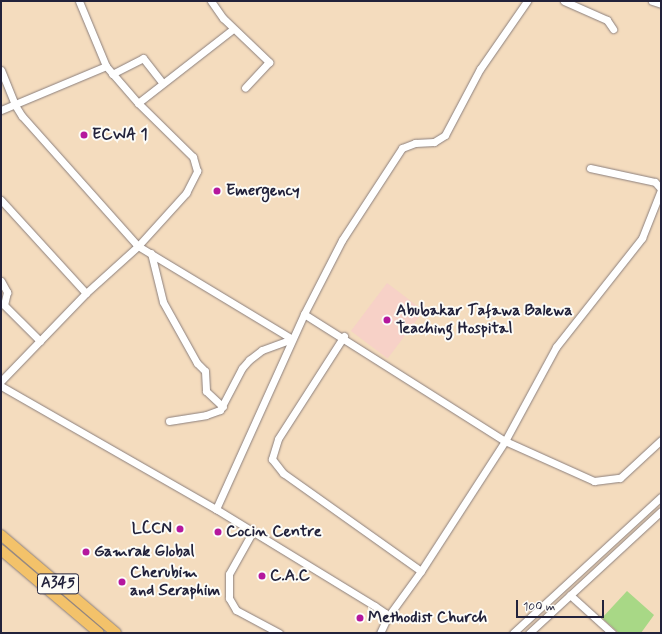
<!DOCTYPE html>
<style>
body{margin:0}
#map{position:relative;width:662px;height:634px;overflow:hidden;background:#f4dcbe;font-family:Mynerve,sans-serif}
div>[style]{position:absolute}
.built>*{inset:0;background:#f7d1c7;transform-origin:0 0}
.green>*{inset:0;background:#a8d886}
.roads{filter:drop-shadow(0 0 1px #8b7f7c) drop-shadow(0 0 1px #8b7f7c)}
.minor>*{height:7px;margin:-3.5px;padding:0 3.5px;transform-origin:3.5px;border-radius:3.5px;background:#fff}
.highway>*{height:10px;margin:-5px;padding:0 5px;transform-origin:5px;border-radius:5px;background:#f3c26a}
.dots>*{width:11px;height:11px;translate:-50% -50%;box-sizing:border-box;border:2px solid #fdfcf7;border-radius:50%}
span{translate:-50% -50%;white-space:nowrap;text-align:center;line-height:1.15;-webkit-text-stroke:4px #fdfcf7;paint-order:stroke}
.shield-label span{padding:1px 3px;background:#fdfcf7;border:1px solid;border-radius:3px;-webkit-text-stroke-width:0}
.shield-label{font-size:15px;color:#22223b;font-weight:700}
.poi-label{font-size:16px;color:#22223b;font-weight:700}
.left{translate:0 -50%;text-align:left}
.right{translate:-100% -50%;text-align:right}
.frame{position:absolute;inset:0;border:2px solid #22223b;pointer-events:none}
.scale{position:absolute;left:516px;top:600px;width:88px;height:18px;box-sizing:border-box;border:2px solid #22223b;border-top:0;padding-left:5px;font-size:12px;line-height:14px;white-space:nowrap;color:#22223b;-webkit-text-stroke:3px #fdfcf7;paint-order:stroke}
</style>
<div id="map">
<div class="built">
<div style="left:387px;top:283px;width:46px;height:60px;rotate:37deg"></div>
</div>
<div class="green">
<div style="clip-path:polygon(627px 591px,654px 615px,641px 633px,619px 633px,602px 618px)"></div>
</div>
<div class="roads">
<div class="minor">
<div style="left:211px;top:1px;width:21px;rotate:55deg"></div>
<div style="left:223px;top:18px;width:64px;rotate:43.7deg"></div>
<div style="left:269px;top:62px;width:35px;rotate:133deg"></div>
<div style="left:564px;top:1px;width:47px;rotate:23.8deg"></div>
<div style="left:607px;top:20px;width:11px;rotate:56deg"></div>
<div style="left:652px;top:1px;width:9px;rotate:18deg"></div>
<div style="left:1px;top:70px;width:38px;rotate:68deg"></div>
<div style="left:15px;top:105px;width:13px;rotate:58deg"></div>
<div style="left:22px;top:116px;width:174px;rotate:48.3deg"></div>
<div style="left:138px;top:246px;width:180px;rotate:31.1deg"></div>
<div style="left:112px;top:74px;width:35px;rotate:-27deg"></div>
<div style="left:143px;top:58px;width:31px;rotate:52deg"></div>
<div style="left:138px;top:103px;width:120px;rotate:-37.9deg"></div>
<div style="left:1px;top:110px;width:114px;rotate:-22.7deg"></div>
<div style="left:590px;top:168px;width:66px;rotate:12.2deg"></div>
<div style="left:655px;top:182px;width:9px;rotate:49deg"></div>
<div style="left:1px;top:200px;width:126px;rotate:47.6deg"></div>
<div style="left:151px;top:253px;width:50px;rotate:76.2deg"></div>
<div style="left:163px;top:302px;width:70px;rotate:60.9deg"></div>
<div style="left:197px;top:363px;width:11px;rotate:45deg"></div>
<div style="left:205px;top:371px;width:20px;rotate:87deg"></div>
<div style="left:206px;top:391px;width:23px;rotate:43deg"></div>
<div style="left:1px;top:281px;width:13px;rotate:61deg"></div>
<div style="left:7px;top:292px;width:13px;rotate:103deg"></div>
<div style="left:4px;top:305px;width:51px;rotate:45deg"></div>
<div style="left:304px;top:314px;width:238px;rotate:32.3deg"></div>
<div style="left:505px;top:441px;width:98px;rotate:24.2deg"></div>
<div style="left:594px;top:481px;width:26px;rotate:-7deg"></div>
<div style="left:620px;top:478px;width:56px;rotate:-42.8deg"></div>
<div style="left:344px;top:336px;width:122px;rotate:122.7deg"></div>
<div style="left:278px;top:439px;width:21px;rotate:107deg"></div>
<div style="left:272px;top:459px;width:18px;rotate:52deg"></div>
<div style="left:283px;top:473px;width:169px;rotate:35.4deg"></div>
<div style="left:1px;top:381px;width:122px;rotate:-46deg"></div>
<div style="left:86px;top:293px;width:70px;rotate:-42.1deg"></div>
<div style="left:138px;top:246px;width:72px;rotate:-47.8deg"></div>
<div style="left:186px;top:193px;width:25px;rotate:-63deg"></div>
<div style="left:197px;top:171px;width:15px;rotate:-106deg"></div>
<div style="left:193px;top:157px;width:77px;rotate:-135.5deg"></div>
<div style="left:138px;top:103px;width:49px;rotate:-130.9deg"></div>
<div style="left:106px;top:66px;width:70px;rotate:-112.6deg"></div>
<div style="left:1px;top:386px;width:248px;rotate:29.8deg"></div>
<div style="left:216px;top:509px;width:186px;rotate:31.4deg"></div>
<div style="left:375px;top:606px;width:12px;rotate:35deg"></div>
<div style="left:385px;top:613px;width:5px;rotate:68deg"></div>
<div style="left:387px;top:618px;width:17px;rotate:115deg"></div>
<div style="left:169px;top:421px;width:37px;rotate:-9deg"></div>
<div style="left:206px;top:415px;width:15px;rotate:-20deg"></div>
<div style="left:220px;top:410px;width:47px;rotate:-62.4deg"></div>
<div style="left:242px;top:368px;width:11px;rotate:-49deg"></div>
<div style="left:249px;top:360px;width:16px;rotate:-38deg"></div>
<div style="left:262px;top:350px;width:32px;rotate:-20deg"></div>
<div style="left:216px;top:509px;width:214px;rotate:-65.7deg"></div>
<div style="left:304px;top:314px;width:83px;rotate:-62.8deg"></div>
<div style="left:342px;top:240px;width:110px;rotate:-56.9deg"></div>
<div style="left:402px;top:148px;width:14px;rotate:-21deg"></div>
<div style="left:415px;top:143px;width:19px;rotate:-3deg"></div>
<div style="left:434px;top:142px;width:13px;rotate:-32deg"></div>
<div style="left:445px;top:135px;width:75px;rotate:-62.1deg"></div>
<div style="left:480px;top:69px;width:83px;rotate:-55.3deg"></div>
<div style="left:253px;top:531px;width:49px;rotate:119.2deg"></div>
<div style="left:229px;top:574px;width:24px;rotate:90deg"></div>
<div style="left:229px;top:598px;width:14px;rotate:60deg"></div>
<div style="left:236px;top:610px;width:49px;rotate:28.1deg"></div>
<div style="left:570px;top:595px;width:57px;rotate:42.1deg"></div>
<div style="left:387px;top:618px;width:58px;rotate:-54.1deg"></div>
<div style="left:421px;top:571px;width:155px;rotate:-57.1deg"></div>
<div style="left:505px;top:441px;width:107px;rotate:-61.5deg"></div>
<div style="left:556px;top:347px;width:139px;rotate:-51.7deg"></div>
<div style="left:642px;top:238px;width:52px;rotate:-68.4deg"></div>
<div style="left:513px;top:633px;width:201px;rotate:-42.6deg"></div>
<div style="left:529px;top:633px;width:180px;rotate:-42.7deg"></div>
</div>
<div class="highway">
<div style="left:1px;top:535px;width:151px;rotate:40.4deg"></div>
<div style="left:1px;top:550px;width:128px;rotate:40.3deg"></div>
</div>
</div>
<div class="dots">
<div style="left:84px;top:135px;background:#b5179e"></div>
<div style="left:217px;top:191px;background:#b5179e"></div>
<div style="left:387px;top:320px;background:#b5179e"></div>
<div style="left:180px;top:529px;background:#b5179e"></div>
<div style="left:218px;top:532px;background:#b5179e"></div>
<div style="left:86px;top:552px;background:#b5179e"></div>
<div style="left:262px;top:576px;background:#b5179e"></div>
<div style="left:122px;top:582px;background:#b5179e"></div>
<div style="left:360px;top:618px;background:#b5179e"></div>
</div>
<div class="shield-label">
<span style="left:58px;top:584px">A345</span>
</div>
<div class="poi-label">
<span class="left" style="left:92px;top:135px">ECWA 1</span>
<span class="left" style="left:226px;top:191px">Emergency</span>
<span class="left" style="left:396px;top:320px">Abubakar Tafawa Balewa<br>Teaching Hospital</span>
<span class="right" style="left:172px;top:529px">LCCN</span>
<span class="left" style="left:226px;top:532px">Cocin Centre</span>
<span class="left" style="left:94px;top:552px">Gamrak Global</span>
<span class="left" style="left:130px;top:582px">Cherubim<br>and Seraphim</span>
<span class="left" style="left:270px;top:576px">C.A.C</span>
<span class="left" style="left:368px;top:618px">Methodist Church</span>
</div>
<div class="frame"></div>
<div class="scale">100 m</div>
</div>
